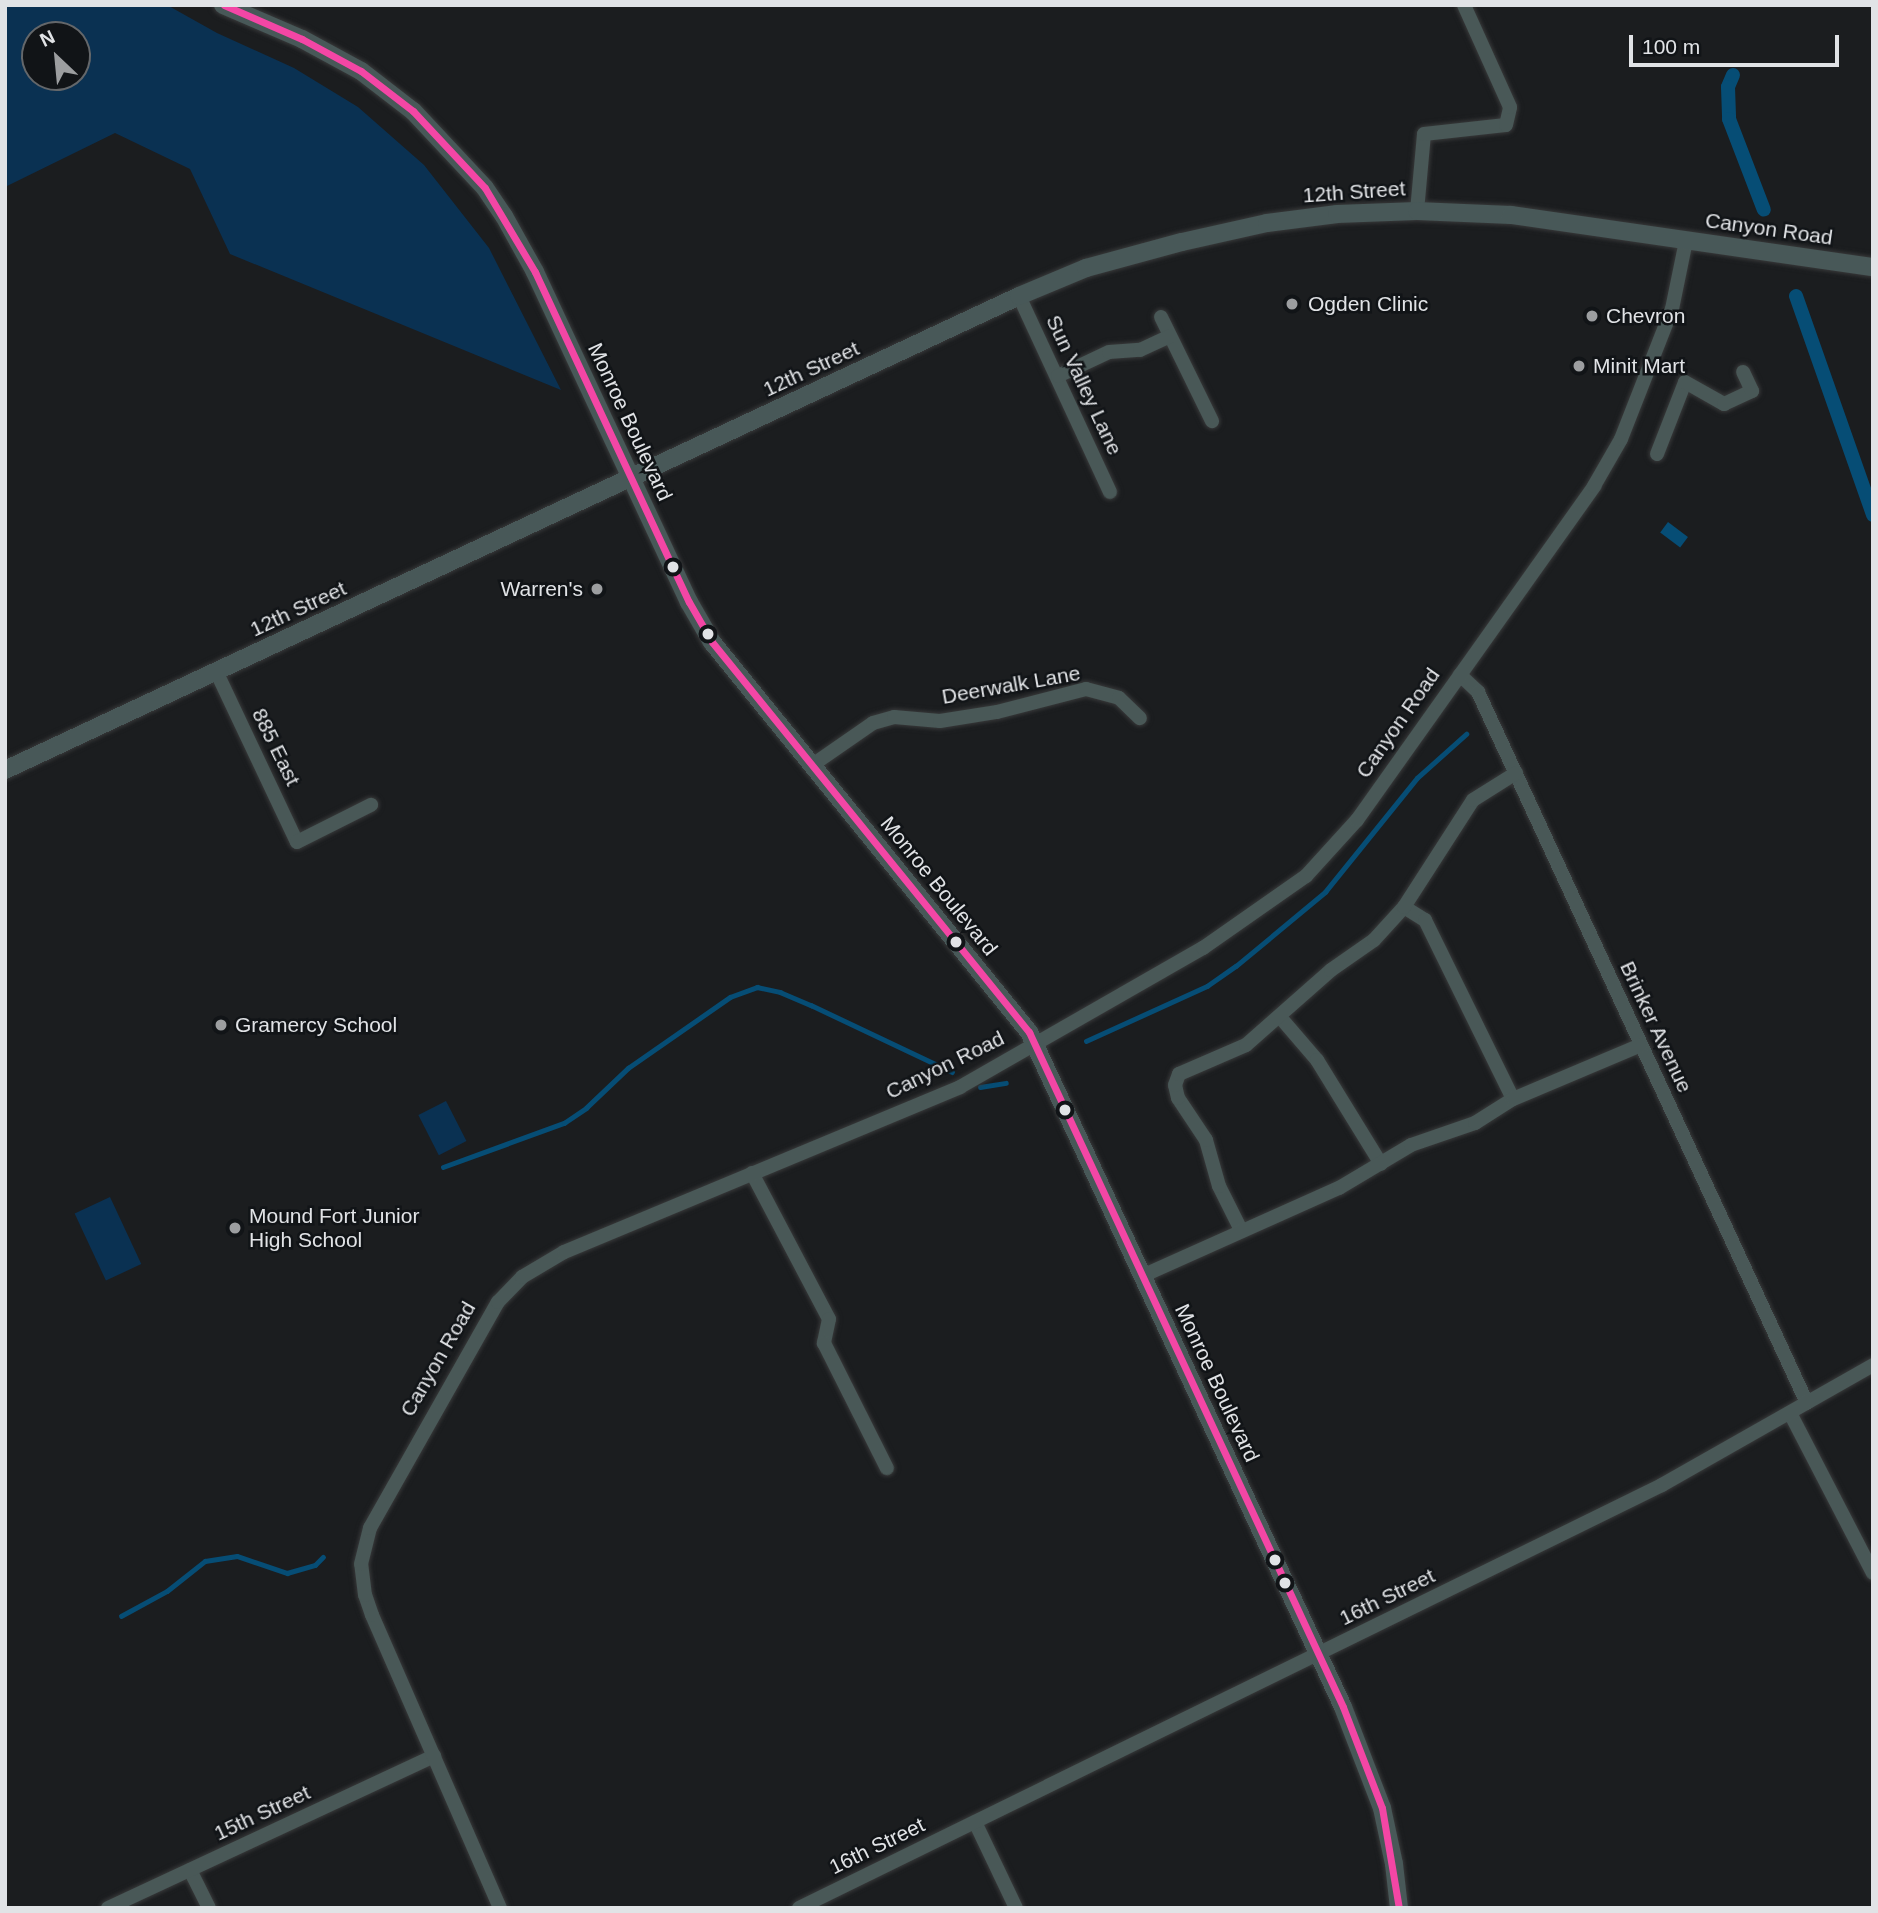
<!DOCTYPE html>
<style>
body{margin:0}
#map{position:relative;width:1878px;height:1913px;overflow:hidden;background:#1b1d1f;font-family:Arial,sans-serif}
div>[style]{position:absolute}
.green>*{inset:0;background:#0a3152;transform-origin:0 0}
.water>*{inset:0;background:#064d75;transform-origin:0 0}
.stream>*{height:4.5px;margin:-2.25px;padding:0 2.25px;transform-origin:2.25px;border-radius:2.25px;background:#064d75}
.canal>*{height:14px;margin:-7px;padding:0 7px;transform-origin:7px;border-radius:7px;background:#064d75}
.roads{filter:drop-shadow(0 0 2px #38393a) drop-shadow(0 0 2px #38393a)}
.minor>*{height:14px;margin:-7px;padding:0 7px;transform-origin:7px;border-radius:7px;background:#495857}
.major>*{height:18px;margin:-9px;padding:0 9px;transform-origin:9px;border-radius:9px;background:#485858}
.bus-1>*{height:7px;margin:-3.5px;padding:0 3.5px;transform-origin:3.5px;border-radius:3.5px;background:#f346a5}
.dots>*{width:19px;height:19px;translate:-50% -50%;box-sizing:border-box;border:4px solid #111417;border-radius:50%}
span{translate:-50% -50%;white-space:nowrap;text-align:center;line-height:1.15;-webkit-text-stroke:5px #111417;paint-order:stroke}
.street-label{font-size:21px;color:#e1e3e6}
.poi-label{font-size:21px;color:#e1e3e6}
.left{translate:0 -50%;text-align:left}
.right{translate:-100% -50%;text-align:right}
.frame{position:absolute;inset:0;border:7px solid #e1e3e6;pointer-events:none}
.north{position:absolute;left:21px;top:21px;width:70px;height:70px;box-sizing:border-box;background:#111417;border:2px solid #64676a;border-radius:50%;rotate:334deg;font-size:19px;font-weight:700;line-height:28px;text-align:center;color:#e1e3e6}
.north::after{content:'';display:block;margin:auto;width:24px;height:32px;background:#9c9ea0;clip-path:polygon(50% 0,100% 100%,50% 72%,0 100%)}
.scale{position:absolute;left:1629px;top:35px;width:210px;height:32px;box-sizing:border-box;border:4px solid #e1e3e6;border-top:0;padding-left:9px;font-size:21px;line-height:24px;white-space:nowrap;color:#e1e3e6;-webkit-text-stroke:5px #111417;paint-order:stroke}
</style>
<div id="map">
<div class="green">
<div style="clip-path:polygon(evenodd,5px 5px,167px 5px,217px 33px,294px 68px,358px 107px,424px 165px,489px 248px,561px 390px,230px 254px,190px 169px,115px 133px,5px 187px,5px 5px,35px 35px,77px 35px,77px 77px,35px 77px,35px 35px)"></div>
<div style="left:446px;top:1101px;width:45px;height:31px;rotate:63deg"></div>
<div style="left:110px;top:1197px;width:74px;height:39px;rotate:65deg"></div>
</div>
<div class="water">
<div style="left:1668px;top:522px;width:25px;height:13px;rotate:37deg"></div>
</div>
<div class="stream">
<div style="left:1086px;top:1041px;width:133px;rotate:-24.4deg"></div>
<div style="left:1207px;top:986px;width:35px;rotate:-35deg"></div>
<div style="left:1236px;top:966px;width:116px;rotate:-39.7deg"></div>
<div style="left:1325px;top:892px;width:146px;rotate:-51.1deg"></div>
<div style="left:1417px;top:778px;width:66px;rotate:-41.9deg"></div>
<div style="left:980px;top:1087px;width:26px;rotate:-9deg"></div>
<div style="left:443px;top:1167px;width:129px;rotate:-20deg"></div>
<div style="left:564px;top:1123px;width:27px;rotate:-34deg"></div>
<div style="left:586px;top:1108px;width:58px;rotate:-43.6deg"></div>
<div style="left:628px;top:1068px;width:124px;rotate:-34.8deg"></div>
<div style="left:730px;top:997px;width:29px;rotate:-20deg"></div>
<div style="left:757px;top:987px;width:24px;rotate:12deg"></div>
<div style="left:780px;top:992px;width:34px;rotate:23deg"></div>
<div style="left:811px;top:1005px;width:156px;rotate:25.4deg"></div>
<div style="left:121px;top:1616px;width:52px;rotate:-28.5deg"></div>
<div style="left:167px;top:1591px;width:48px;rotate:-38.3deg"></div>
<div style="left:205px;top:1561px;width:32px;rotate:-9deg"></div>
<div style="left:237px;top:1556px;width:53px;rotate:18.8deg"></div>
<div style="left:287px;top:1573px;width:29px;rotate:-16deg"></div>
<div style="left:315px;top:1565px;width:11px;rotate:-45deg"></div>
</div>
<div class="canal">
<div style="left:1733px;top:75px;width:13px;rotate:113deg"></div>
<div style="left:1728px;top:87px;width:32px;rotate:88deg"></div>
<div style="left:1729px;top:119px;width:97px;rotate:69deg"></div>
<div style="left:1796px;top:296px;width:232px;rotate:70.6deg"></div>
</div>
<div class="roads">
<div class="minor">
<div style="left:1417px;top:211px;width:77px;rotate:-84.8deg"></div>
<div style="left:1424px;top:134px;width:82px;rotate:-6.3deg"></div>
<div style="left:1506px;top:125px;width:18px;rotate:-77deg"></div>
<div style="left:1510px;top:107px;width:112px;rotate:-114.3deg"></div>
<div style="left:1019px;top:296px;width:216px;rotate:65.1deg"></div>
<div style="left:1161px;top:317px;width:116px;rotate:63.9deg"></div>
<div style="left:1058px;top:376px;width:56px;rotate:-25.2deg"></div>
<div style="left:1109px;top:352px;width:31px;rotate:-4deg"></div>
<div style="left:1140px;top:350px;width:33px;rotate:-25deg"></div>
<div style="left:1657px;top:454px;width:77px;rotate:-68.7deg"></div>
<div style="left:1685px;top:382px;width:45px;rotate:29.4deg"></div>
<div style="left:1724px;top:404px;width:31px;rotate:-25deg"></div>
<div style="left:1752px;top:391px;width:21px;rotate:-115deg"></div>
<div style="left:216px;top:671px;width:189px;rotate:64.7deg"></div>
<div style="left:297px;top:842px;width:83px;rotate:-26.6deg"></div>
<div style="left:1460px;top:675px;width:25px;rotate:43deg"></div>
<div style="left:1478px;top:692px;width:783px;rotate:65.17deg"></div>
<div style="left:811px;top:766px;width:75px;rotate:-34.7deg"></div>
<div style="left:873px;top:723px;width:22px;rotate:-16deg"></div>
<div style="left:894px;top:717px;width:46px;rotate:5deg"></div>
<div style="left:940px;top:721px;width:58px;rotate:-9deg"></div>
<div style="left:997px;top:712px;width:92px;rotate:-14.5deg"></div>
<div style="left:1086px;top:689px;width:34px;rotate:15deg"></div>
<div style="left:1119px;top:698px;width:29px;rotate:44deg"></div>
<div style="left:1404px;top:907px;width:25px;rotate:32deg"></div>
<div style="left:1425px;top:920px;width:199px;rotate:63.8deg"></div>
<div style="left:1280px;top:1017px;width:57px;rotate:49.3deg"></div>
<div style="left:1317px;top:1060px;width:122px;rotate:58.4deg"></div>
<div style="left:752px;top:1173px;width:165px;rotate:62.2deg"></div>
<div style="left:829px;top:1319px;width:25px;rotate:102deg"></div>
<div style="left:824px;top:1343px;width:140px;rotate:63.3deg"></div>
<div style="left:1241px;top:1230px;width:49px;rotate:-116.6deg"></div>
<div style="left:1219px;top:1186px;width:48px;rotate:-105.8deg"></div>
<div style="left:1206px;top:1140px;width:50px;rotate:-123.7deg"></div>
<div style="left:1178px;top:1098px;width:13px;rotate:-103deg"></div>
<div style="left:1175px;top:1085px;width:12px;rotate:-70deg"></div>
<div style="left:1179px;top:1074px;width:73px;rotate:-23.4deg"></div>
<div style="left:1246px;top:1045px;width:113px;rotate:-41.4deg"></div>
<div style="left:1331px;top:970px;width:52px;rotate:-34.9deg"></div>
<div style="left:1374px;top:940px;width:45px;rotate:-47.7deg"></div>
<div style="left:1404px;top:907px;width:127px;rotate:-57.2deg"></div>
<div style="left:1473px;top:800px;width:51px;rotate:-32.1deg"></div>
<div style="left:1142px;top:1276px;width:216px;rotate:-24.1deg"></div>
<div style="left:1339px;top:1188px;width:84px;rotate:-30.8deg"></div>
<div style="left:1411px;top:1145px;width:68px;rotate:-19deg"></div>
<div style="left:1475px;top:1123px;width:45px;rotate:-32.3deg"></div>
<div style="left:1513px;top:1099px;width:139px;rotate:-22.9deg"></div>
<div style="left:1790px;top:1413px;width:180px;rotate:62.6deg"></div>
<div style="left:975px;top:1822px;width:95px;rotate:64.5deg"></div>
<div style="left:190px;top:1870px;width:42px;rotate:63.4deg"></div>
<div style="left:108px;top:1908px;width:360px;rotate:-25deg"></div>
<div style="left:500px;top:1908px;width:320px;rotate:-113.6deg"></div>
<div style="left:372px;top:1615px;width:21px;rotate:-109deg"></div>
<div style="left:365px;top:1595px;width:31px;rotate:-97deg"></div>
<div style="left:361px;top:1564px;width:37px;rotate:-76deg"></div>
<div style="left:370px;top:1528px;width:260px;rotate:-60.5deg"></div>
<div style="left:498px;top:1302px;width:35px;rotate:-46deg"></div>
<div style="left:522px;top:1277px;width:49px;rotate:-30.8deg"></div>
<div style="left:564px;top:1252px;width:429px;rotate:-22.6deg"></div>
<div style="left:960px;top:1087px;width:280px;rotate:-29.8deg"></div>
<div style="left:1203px;top:948px;width:126px;rotate:-35deg"></div>
<div style="left:1306px;top:876px;width:76px;rotate:-47.7deg"></div>
<div style="left:1357px;top:820px;width:410px;rotate:-54.6deg"></div>
<div style="left:1594px;top:486px;width:54px;rotate:-60.1deg"></div>
<div style="left:1621px;top:439px;width:140px;rotate:-68.6deg"></div>
<div style="left:1672px;top:309px;width:69px;rotate:-78.4deg"></div>
<div style="left:799px;top:1908px;width:961px;rotate:-26.11deg"></div>
<div style="left:1662px;top:1485px;width:243px;rotate:-29.6deg"></div>
</div>
<div class="major">
<div style="left:223px;top:5px;width:86px;rotate:23.3deg"></div>
<div style="left:302px;top:39px;width:67px;rotate:28.5deg"></div>
<div style="left:361px;top:71px;width:66px;rotate:37.6deg"></div>
<div style="left:413px;top:111px;width:105px;rotate:46.9deg"></div>
<div style="left:485px;top:188px;width:34px;rotate:56deg"></div>
<div style="left:504px;top:216px;width:64px;rotate:61deg"></div>
<div style="left:535px;top:272px;width:364px;rotate:65deg"></div>
<div style="left:689px;top:602px;width:46px;rotate:60.1deg"></div>
<div style="left:712px;top:642px;width:503px;rotate:50.9deg"></div>
<div style="left:1029px;top:1032px;width:744px;rotate:65.05deg"></div>
<div style="left:1343px;top:1707px;width:108px;rotate:68.9deg"></div>
<div style="left:1382px;top:1808px;width:57px;rotate:77.9deg"></div>
<div style="left:1394px;top:1864px;width:44px;rotate:83.5deg"></div>
<div style="left:5px;top:770px;width:1119px;rotate:-25.05deg"></div>
<div style="left:1019px;top:296px;width:73px;rotate:-22.7deg"></div>
<div style="left:1086px;top:268px;width:99px;rotate:-15.2deg"></div>
<div style="left:1182px;top:242px;width:87px;rotate:-12.6deg"></div>
<div style="left:1267px;top:223px;width:71px;rotate:-7.3deg"></div>
<div style="left:1337px;top:214px;width:80px;rotate:-2.1deg"></div>
<div style="left:1417px;top:211px;width:94px;rotate:2.4deg"></div>
<div style="left:1511px;top:215px;width:366px;rotate:8.2deg"></div>
</div>
</div>
<div class="bus-1">
<div style="left:224px;top:5px;width:85px;rotate:23.6deg"></div>
<div style="left:302px;top:39px;width:67px;rotate:28.5deg"></div>
<div style="left:361px;top:71px;width:66px;rotate:37.6deg"></div>
<div style="left:413px;top:111px;width:105px;rotate:46.9deg"></div>
<div style="left:485px;top:188px;width:98px;rotate:59.2deg"></div>
<div style="left:535px;top:272px;width:364px;rotate:65deg"></div>
<div style="left:689px;top:602px;width:46px;rotate:60.1deg"></div>
<div style="left:712px;top:642px;width:503px;rotate:50.9deg"></div>
<div style="left:1029px;top:1032px;width:744px;rotate:65.05deg"></div>
<div style="left:1343px;top:1707px;width:108px;rotate:68.9deg"></div>
<div style="left:1382px;top:1808px;width:101px;rotate:80.4deg"></div>
</div>
<div class="dots">
<div style="left:1292px;top:304px;background:#9c9ea0"></div>
<div style="left:1592px;top:316px;background:#9c9ea0"></div>
<div style="left:1579px;top:366px;background:#9c9ea0"></div>
<div style="left:673px;top:567px;background:#e1e3e6"></div>
<div style="left:597px;top:589px;background:#9c9ea0"></div>
<div style="left:708px;top:634px;background:#e1e3e6"></div>
<div style="left:956px;top:942px;background:#e1e3e6"></div>
<div style="left:221px;top:1025px;background:#9c9ea0"></div>
<div style="left:1065px;top:1110px;background:#e1e3e6"></div>
<div style="left:235px;top:1228px;background:#9c9ea0"></div>
<div style="left:1275px;top:1560px;background:#e1e3e6"></div>
<div style="left:1285px;top:1583px;background:#e1e3e6"></div>
</div>
<div class="street-label">
<span style="left:1354px;top:192px;rotate:-4deg">12th Street</span>
<span style="left:1769px;top:229px;rotate:8deg">Canyon Road</span>
<span style="left:811px;top:369px;rotate:-25deg">12th Street</span>
<span style="left:1084px;top:385px;rotate:65deg">Sun Valley Lane</span>
<span style="left:630px;top:422px;rotate:65deg">Monroe Boulevard</span>
<span style="left:298px;top:609px;rotate:-25deg">12th Street</span>
<span style="left:1011px;top:685px;rotate:-10deg">Deerwalk Lane</span>
<span style="left:1398px;top:723px;rotate:-55deg">Canyon Road</span>
<span style="left:276px;top:747px;rotate:64deg">885 East</span>
<span style="left:939px;top:886px;rotate:51deg">Monroe Boulevard</span>
<span style="left:1656px;top:1027px;rotate:65deg">Brinker Avenue</span>
<span style="left:945px;top:1065px;rotate:-26deg">Canyon Road</span>
<span style="left:438px;top:1359px;rotate:-60deg">Canyon Road</span>
<span style="left:1217px;top:1383px;rotate:65deg">Monroe Boulevard</span>
<span style="left:1387px;top:1597px;rotate:-26deg">16th Street</span>
<span style="left:262px;top:1813px;rotate:-25deg">15th Street</span>
<span style="left:877px;top:1846px;rotate:-26deg">16th Street</span>
</div>
<div class="poi-label">
<span class="left" style="left:1308px;top:304px">Ogden Clinic</span>
<span class="left" style="left:1606px;top:316px">Chevron</span>
<span class="left" style="left:1593px;top:366px">Minit Mart</span>
<span class="right" style="left:583px;top:589px">Warren's</span>
<span class="left" style="left:235px;top:1025px">Gramercy School</span>
<span class="left" style="left:249px;top:1228px">Mound Fort Junior<br>High School</span>
</div>
<div class="frame"></div>
<div class="north">N</div>
<div class="scale">100 m</div>
</div>
